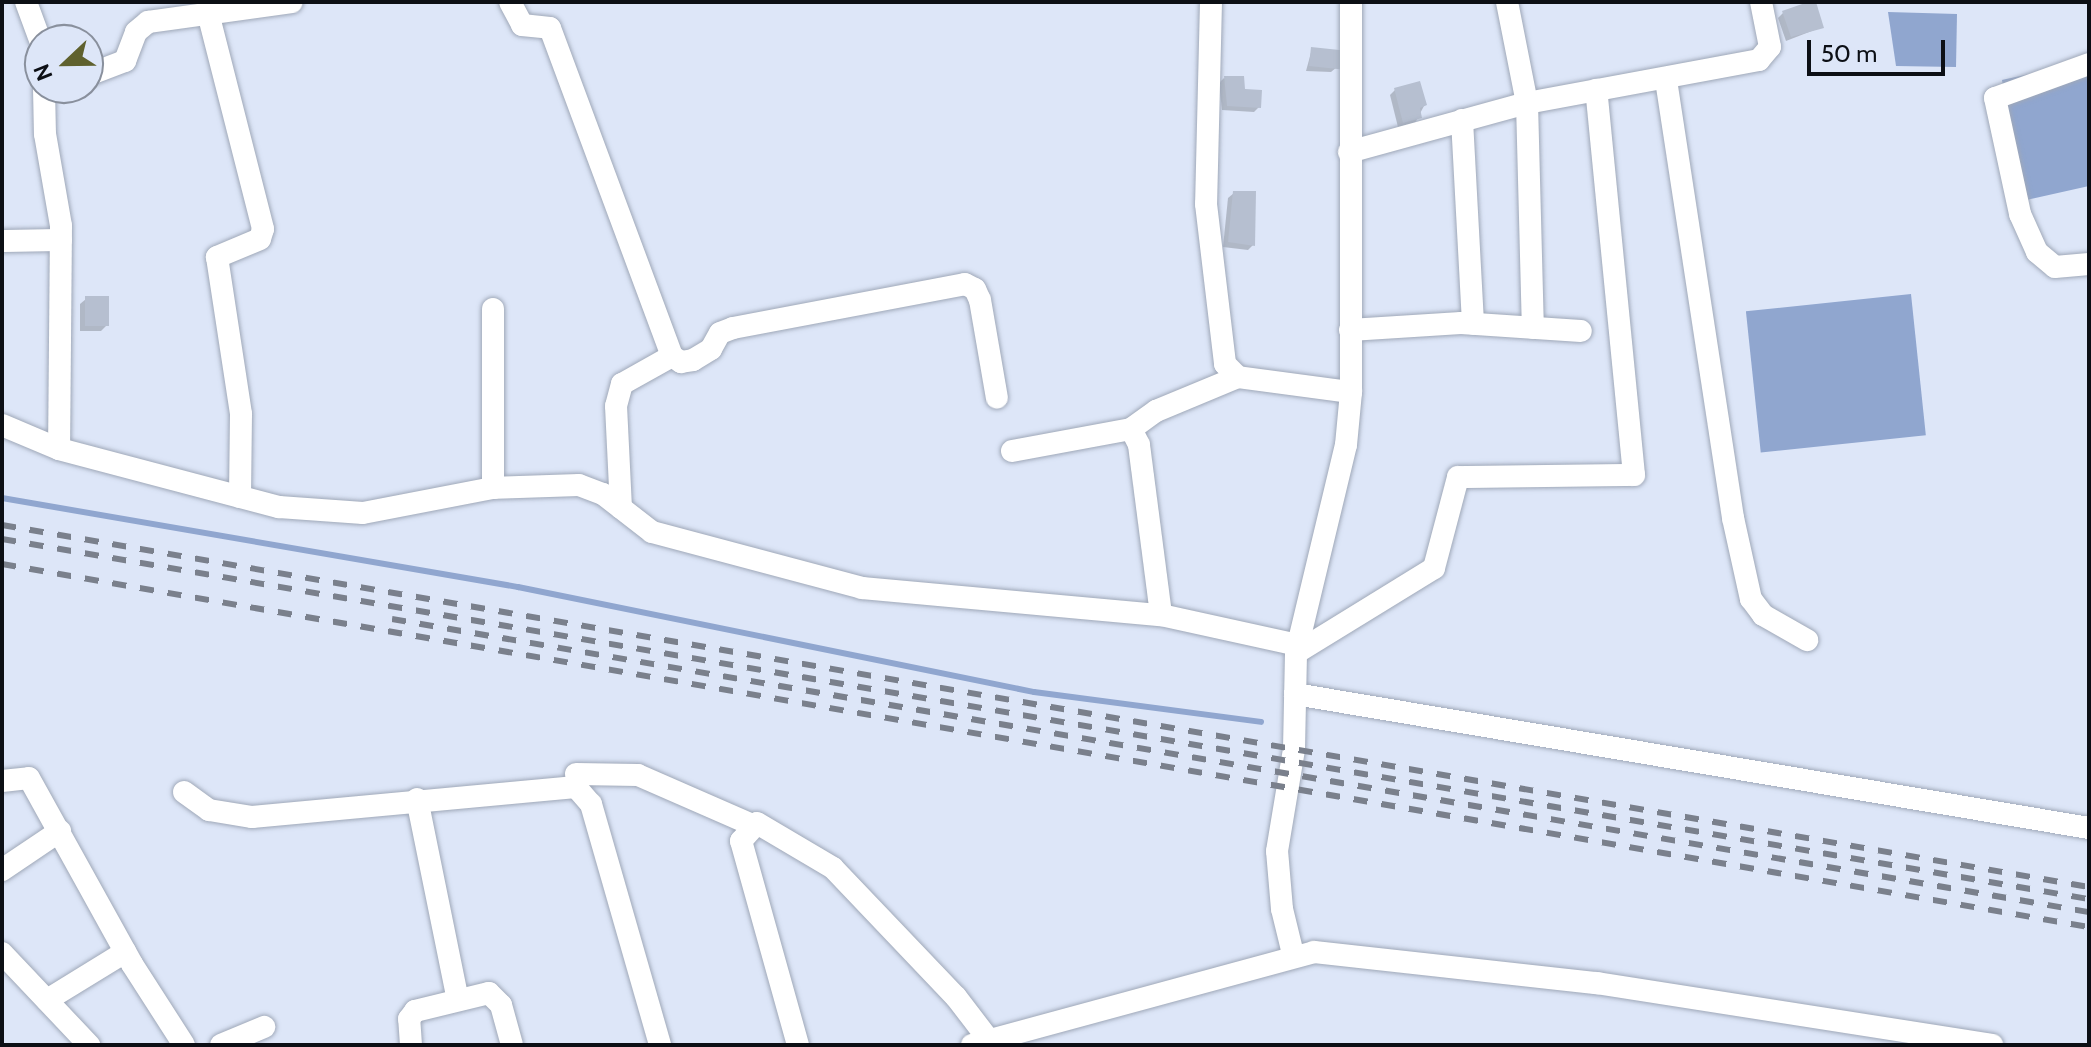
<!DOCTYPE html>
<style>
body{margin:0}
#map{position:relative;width:2091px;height:1047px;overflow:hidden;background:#dde6f8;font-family:Cabin,sans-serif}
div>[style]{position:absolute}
.forest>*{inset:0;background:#90a6cf;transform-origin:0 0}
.shadow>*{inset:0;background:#0003}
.stream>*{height:6px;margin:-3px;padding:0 3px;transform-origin:3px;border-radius:3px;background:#90a6cf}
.building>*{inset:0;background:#b6bfd0;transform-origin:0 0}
.roads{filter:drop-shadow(0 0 2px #9fa8b8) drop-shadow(0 0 2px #9fa8b8)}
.minor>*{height:22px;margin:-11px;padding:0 11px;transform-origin:11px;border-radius:11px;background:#fff}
.rail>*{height:6px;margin-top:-3px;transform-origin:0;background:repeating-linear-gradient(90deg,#7a808c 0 14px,transparent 0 28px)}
span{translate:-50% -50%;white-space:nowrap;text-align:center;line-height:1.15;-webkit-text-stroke:6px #dde6f8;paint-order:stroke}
.frame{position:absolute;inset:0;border:4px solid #0c0f15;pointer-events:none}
.north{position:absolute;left:24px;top:24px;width:80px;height:80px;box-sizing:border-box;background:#dde6f8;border:2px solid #89909d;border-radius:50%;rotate:248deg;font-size:22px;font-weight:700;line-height:32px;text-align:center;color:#0c0f15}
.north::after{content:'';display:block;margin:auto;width:28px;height:36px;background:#5f612e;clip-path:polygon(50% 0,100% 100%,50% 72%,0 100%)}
.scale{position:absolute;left:1807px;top:40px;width:138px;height:36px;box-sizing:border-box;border:4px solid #0c0f15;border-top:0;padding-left:10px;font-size:24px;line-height:28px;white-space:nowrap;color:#0c0f15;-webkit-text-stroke:6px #dde6f8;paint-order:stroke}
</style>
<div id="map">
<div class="forest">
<div style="clip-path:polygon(1888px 12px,1957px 14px,1956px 67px,1896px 66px)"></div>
<div style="clip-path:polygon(2089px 61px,2089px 186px,2022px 201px,2002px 80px)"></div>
<div style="left:1911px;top:294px;width:142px;height:166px;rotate:84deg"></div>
</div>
<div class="shadow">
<div style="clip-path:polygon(1783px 13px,1822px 27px,1786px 41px,1778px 18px)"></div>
<div style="clip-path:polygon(1312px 49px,1337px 67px,1331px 72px,1306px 71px)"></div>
<div style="clip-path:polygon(1224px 78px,1243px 90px,1259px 107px,1254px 112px,1222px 110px,1219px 83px)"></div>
<div style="clip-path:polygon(1395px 90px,1425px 104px,1415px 123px,1398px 127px,1390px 95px)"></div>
<div style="clip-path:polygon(1234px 193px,1253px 245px,1248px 250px,1223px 247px,1228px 198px)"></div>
<div style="clip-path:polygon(86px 299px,107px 325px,101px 331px,80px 331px,80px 304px)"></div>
</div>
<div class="stream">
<div style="left:2px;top:498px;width:524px;rotate:9.79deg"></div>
<div style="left:518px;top:587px;width:527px;rotate:11.5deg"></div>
<div style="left:1034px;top:692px;width:229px;rotate:7.5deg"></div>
</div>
<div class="building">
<div style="clip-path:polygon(1808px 2px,1816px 2px,1824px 28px,1791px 37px,1782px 11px)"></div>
<div style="left:1311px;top:47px;width:31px;height:19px;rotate:6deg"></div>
<div style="clip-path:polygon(1224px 76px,1244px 76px,1245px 89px,1262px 90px,1261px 108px,1227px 106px)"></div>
<div style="clip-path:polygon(1420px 81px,1427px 105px,1420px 108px,1422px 118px,1403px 123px,1394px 88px)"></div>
<div style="clip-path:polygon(1233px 191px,1256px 191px,1255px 246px,1228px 242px)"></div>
<div style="left:109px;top:296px;width:30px;height:24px;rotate:90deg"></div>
</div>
<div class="roads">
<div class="minor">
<div style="left:26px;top:2px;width:40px;rotate:69.8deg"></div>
<div style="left:510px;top:2px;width:26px;rotate:62deg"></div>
<div style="left:522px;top:25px;width:28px;rotate:6deg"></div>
<div style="left:550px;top:28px;width:350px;rotate:69.6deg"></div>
<div style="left:672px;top:356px;width:11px;rotate:34deg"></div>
<div style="left:681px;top:362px;width:12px;rotate:-9deg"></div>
<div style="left:693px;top:360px;width:21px;rotate:-31deg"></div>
<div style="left:711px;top:349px;width:18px;rotate:-61deg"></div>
<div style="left:720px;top:333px;width:14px;rotate:-21deg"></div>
<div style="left:733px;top:328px;width:236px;rotate:-10.7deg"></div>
<div style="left:965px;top:284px;width:11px;rotate:27deg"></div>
<div style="left:975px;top:289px;width:12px;rotate:66deg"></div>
<div style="left:980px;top:300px;width:99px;rotate:80.2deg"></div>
<div style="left:1211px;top:2px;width:202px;rotate:91.4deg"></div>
<div style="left:1206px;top:204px;width:161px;rotate:83.2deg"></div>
<div style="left:1225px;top:364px;width:18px;rotate:45deg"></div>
<div style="left:1238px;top:377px;width:114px;rotate:7.6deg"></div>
<div style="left:1507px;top:2px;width:103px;rotate:78.8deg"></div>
<div style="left:1527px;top:103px;width:225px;rotate:88.5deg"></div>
<div style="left:208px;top:13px;width:223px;rotate:75.7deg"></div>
<div style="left:263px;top:229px;width:10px;rotate:107deg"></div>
<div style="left:260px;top:239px;width:47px;rotate:157.3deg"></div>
<div style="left:217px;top:257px;width:159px;rotate:81.3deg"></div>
<div style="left:241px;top:414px;width:83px;rotate:90.7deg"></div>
<div style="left:2089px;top:64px;width:100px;rotate:160.1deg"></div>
<div style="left:1995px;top:98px;width:119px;rotate:77.8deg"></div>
<div style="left:2020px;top:214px;width:42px;rotate:65.9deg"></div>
<div style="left:2037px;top:252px;width:23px;rotate:40deg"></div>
<div style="left:2055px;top:267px;width:34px;rotate:-5deg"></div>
<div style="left:88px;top:75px;width:40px;rotate:-21deg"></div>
<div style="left:125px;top:61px;width:31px;rotate:-69deg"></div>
<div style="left:136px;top:32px;width:16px;rotate:-40deg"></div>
<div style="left:148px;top:22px;width:145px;rotate:-7.9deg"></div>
<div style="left:1666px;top:80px;width:443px;rotate:81.3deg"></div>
<div style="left:1733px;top:518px;width:83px;rotate:77.5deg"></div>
<div style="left:1751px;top:599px;width:20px;rotate:53deg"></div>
<div style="left:1763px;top:615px;width:51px;rotate:29.6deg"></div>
<div style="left:44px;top:88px;width:46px;rotate:88.8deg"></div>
<div style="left:45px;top:134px;width:93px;rotate:80.1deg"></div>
<div style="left:61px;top:226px;width:223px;rotate:90.5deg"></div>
<div style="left:1462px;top:120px;width:204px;rotate:86.9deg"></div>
<div style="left:1349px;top:152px;width:185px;rotate:-15.4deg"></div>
<div style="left:1527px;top:103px;width:236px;rotate:-10.5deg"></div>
<div style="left:1759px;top:60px;width:17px;rotate:-50deg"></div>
<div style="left:1770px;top:47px;width:46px;rotate:-101.3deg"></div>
<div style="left:2px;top:241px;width:59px;rotate:-1deg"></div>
<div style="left:1350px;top:330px;width:111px;rotate:-3.6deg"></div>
<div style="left:1461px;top:323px;width:120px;rotate:3.8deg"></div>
<div style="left:2px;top:425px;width:62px;rotate:22.8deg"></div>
<div style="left:59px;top:449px;width:228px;rotate:14.8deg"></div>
<div style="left:279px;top:507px;width:84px;rotate:4.1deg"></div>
<div style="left:363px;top:513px;width:132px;rotate:-10.9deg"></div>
<div style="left:493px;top:488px;width:86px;rotate:-2deg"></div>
<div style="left:579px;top:485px;width:26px;rotate:21deg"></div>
<div style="left:603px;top:494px;width:62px;rotate:37.8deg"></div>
<div style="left:652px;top:532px;width:217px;rotate:14.9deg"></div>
<div style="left:862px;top:588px;width:300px;rotate:5.2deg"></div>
<div style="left:1161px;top:615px;width:140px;rotate:12.4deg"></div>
<div style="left:1131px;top:429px;width:31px;rotate:-36deg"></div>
<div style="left:1156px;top:411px;width:89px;rotate:-22.5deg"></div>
<div style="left:1012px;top:451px;width:121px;rotate:-10.5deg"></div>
<div style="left:1131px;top:429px;width:18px;rotate:63deg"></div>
<div style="left:1139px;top:445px;width:171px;rotate:82.6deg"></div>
<div style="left:493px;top:488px;width:179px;rotate:-90deg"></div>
<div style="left:621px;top:508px;width:102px;rotate:-92.8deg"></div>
<div style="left:616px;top:406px;width:23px;rotate:-75deg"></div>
<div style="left:622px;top:384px;width:57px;rotate:-29.2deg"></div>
<div style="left:1296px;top:653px;width:162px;rotate:-31.6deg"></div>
<div style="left:1434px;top:568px;width:94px;rotate:-75.2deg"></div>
<div style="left:1458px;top:477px;width:176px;rotate:-0.7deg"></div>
<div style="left:1634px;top:475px;width:387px;rotate:-95.6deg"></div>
<div style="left:1295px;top:694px;width:805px;rotate:9.58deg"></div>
<div style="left:576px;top:774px;width:62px;rotate:0.9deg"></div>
<div style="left:638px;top:775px;width:128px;rotate:23.6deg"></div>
<div style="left:2px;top:781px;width:27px;rotate:-6deg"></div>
<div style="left:29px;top:778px;width:213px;rotate:61deg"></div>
<div style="left:132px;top:964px;width:96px;rotate:57.3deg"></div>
<div style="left:184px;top:792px;width:31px;rotate:36deg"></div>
<div style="left:209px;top:810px;width:44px;rotate:9.2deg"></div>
<div style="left:252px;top:817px;width:325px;rotate:-5.3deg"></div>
<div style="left:576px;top:787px;width:23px;rotate:49deg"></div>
<div style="left:591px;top:804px;width:251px;rotate:74deg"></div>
<div style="left:417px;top:799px;width:205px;rotate:78.5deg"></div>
<div style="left:2px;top:870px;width:70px;rotate:-33.9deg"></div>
<div style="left:2px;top:953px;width:127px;rotate:46.6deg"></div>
<div style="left:1293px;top:954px;width:46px;rotate:-103.7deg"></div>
<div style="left:1282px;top:909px;width:58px;rotate:-94.9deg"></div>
<div style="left:1277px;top:851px;width:103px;rotate:-80.5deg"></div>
<div style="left:1294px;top:749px;width:96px;rotate:-88.8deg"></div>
<div style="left:1296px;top:653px;width:214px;rotate:-76.5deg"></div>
<div style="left:1346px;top:445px;width:53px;rotate:-84.6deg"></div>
<div style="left:1351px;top:392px;width:390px;rotate:-90deg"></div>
<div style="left:47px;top:1000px;width:92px;rotate:-31.6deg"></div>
<div style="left:221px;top:1045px;width:47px;rotate:-22.7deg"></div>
<div style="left:411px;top:1045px;width:26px;rotate:-94deg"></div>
<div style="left:409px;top:1019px;width:10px;rotate:-53deg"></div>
<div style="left:415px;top:1011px;width:76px;rotate:-13.7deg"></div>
<div style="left:489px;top:993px;width:17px;rotate:45deg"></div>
<div style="left:501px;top:1005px;width:41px;rotate:74.6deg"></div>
<div style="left:798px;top:1045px;width:212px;rotate:-105.6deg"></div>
<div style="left:741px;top:841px;width:24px;rotate:-48deg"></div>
<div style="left:757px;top:823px;width:88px;rotate:30.6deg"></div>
<div style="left:833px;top:868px;width:178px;rotate:46.4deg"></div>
<div style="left:956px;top:997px;width:54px;rotate:52.5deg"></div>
<div style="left:972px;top:1045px;width:354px;rotate:-15.2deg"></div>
<div style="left:1314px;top:952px;width:285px;rotate:6.3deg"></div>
<div style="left:1597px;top:983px;width:400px;rotate:8.9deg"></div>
</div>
</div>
<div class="rail">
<div style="left:2px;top:525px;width:2118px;rotate:9.84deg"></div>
<div style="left:2px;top:539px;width:2118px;rotate:9.79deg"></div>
<div style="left:2px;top:564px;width:2118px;rotate:9.87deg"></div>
<div style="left:392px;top:619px;width:1722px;rotate:9.8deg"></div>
</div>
<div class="frame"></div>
<div class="north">N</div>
<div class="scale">50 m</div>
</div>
